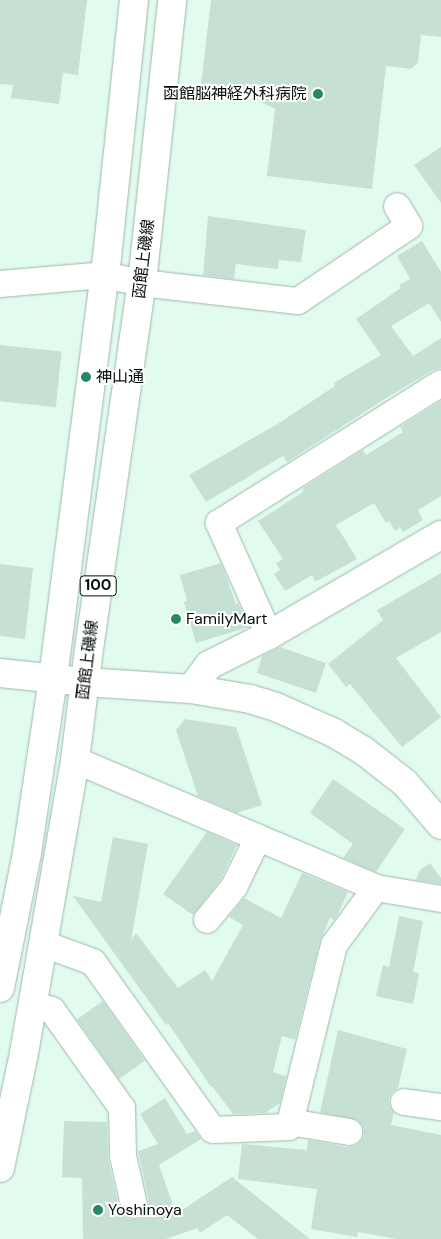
<!DOCTYPE html>
<meta charset="utf-8">
<style>
body{margin:0}
#map{position:relative;width:441px;height:1239px;overflow:hidden;background:#e1fcef;font-family:"DM Sans","Noto Sans JP",sans-serif}
div>[style]{position:absolute}
.building>*{inset:0;background:#c6e1d3;transform-origin:0 0}
.roads{filter:drop-shadow(0 0 1px #9db6aa) drop-shadow(0 0 1px #9db6aa)}
.street>*{height:26px;margin:-13px;padding:0 13px;transform-origin:13px;border-radius:13px;background:#fff}
.secondary>*{height:28px;margin:-14px;padding:0 14px;transform-origin:14px;border-radius:14px;background:#fff}
.primary>*{height:28px;margin:-14px;padding:0 14px;transform-origin:14px;border-radius:14px;background:#fff}
.dots>*{width:14px;height:14px;translate:-50% -50%;box-sizing:border-box;border:2px solid #fff;border-radius:50%}
span{translate:-50% -50%;white-space:nowrap;text-align:center;line-height:1.15;-webkit-text-stroke:4px #fff;paint-order:stroke}
.shield-label span{padding:1px 4px;background:#fff;border:1px solid;border-radius:4px;-webkit-text-stroke-width:0}
.shield-label{font-size:15px;color:#070f0b;font-weight:700}
.poi-label{font-size:16px;color:#070f0b}
.right{translate:-100% -50%;text-align:right}
.left{translate:0 -50%;text-align:left}
.street-label{font-size:16px;color:#070f0b}
</style>
<div id="map">
<div class="building">
<div style="clip-path:polygon(0 0,87px 0,78px 75px,63px 73px,59px 104px,11px 98px,13px 85px,0 84px)"></div>
<div style="clip-path:polygon(211px 0,441px 0,441px 37px,421px 35px,418px 63px,411px 69px,386px 66px,372px 189px,267px 176px,275px 109px,253px 98px,254px 90px,201px 84px)"></div>
<div style="clip-path:polygon(441px 147px,441px 203px,414px 165px)"></div>
<div style="clip-path:polygon(208px 216px,306px 230px,301px 262px,279px 260px,278px 269px,236px 264px,234px 279px,203px 275px)"></div>
<div style="clip-path:polygon(422px 241px,441px 272px,441px 322px,429px 303px,391px 326px,413px 356px,441px 338px,441px 368px,433px 370px,383px 400px,287px 462px,283px 456px,206px 502px,189px 475px,279px 423px,335px 386px,334px 383px,381px 355px,356px 319px,401px 288px,399px 285px,410px 279px,397px 256px)"></div>
<div style="left:0;top:345px;width:62px;height:56px;rotate:6deg"></div>
<div style="clip-path:polygon(441px 401px,441px 496px,418px 510px,423px 520px,403px 532px,400px 527px,395px 531px,389px 521px,386px 523px,374px 503px,336px 525px,357px 559px,315px 582px,312px 575px,285px 591px,274px 574px,280px 570px,276px 563px,283px 559px,258px 521px,303px 492px,303px 488px,363px 450px,366px 455px,403px 432px,400px 427px)"></div>
<div style="clip-path:polygon(221px 563px,236px 604px,238px 603px,249px 627px,196px 643px,184px 602px,187px 601px,180px 575px)"></div>
<div style="clip-path:polygon(0 564px,33px 568px,25px 639px,0 636px)"></div>
<div style="clip-path:polygon(441px 573px,441px 632px,396px 658px,441px 717px,402px 747px,350px 684px,346px 687px,328px 664px,383px 620px,377px 610px)"></div>
<div style="clip-path:polygon(280px 647px,326px 663px,316px 693px,257px 673px,262px 656px)"></div>
<div style="clip-path:polygon(185px 719px,236px 727px,262px 805px,237px 813px,198px 796px,176px 730px)"></div>
<div style="clip-path:polygon(333px 779px,405px 829px,376px 872px,343px 858px,353px 844px,310px 813px)"></div>
<div style="clip-path:polygon(207px 832px,237px 845px,221px 879px,193px 915px,163px 894px)"></div>
<div style="clip-path:polygon(113px 837px,148px 844px,131px 941px,136px 933px,178px 988px,205px 970px,212px 981px,243px 925px,229px 917px,244px 898px,281px 918px,302px 873px,348px 892px,338px 914px,334px 920px,330px 918px,320px 941px,295px 1040px,282px 1036px,273px 1072px,286px 1076px,280px 1103px,265px 1113px,233px 1114px,212px 1086px,211px 1087px,168px 1023px,166px 1025px,73px 896px,101px 902px)"></div>
<div style="clip-path:polygon(430px 863px,441px 878px,441px 884px,416px 880px,420px 870px)"></div>
<div style="clip-path:polygon(399px 916px,423px 921px,413px 972px,419px 973px,413px 1004px,376px 996px,383px 965px,389px 967px)"></div>
<div style="left:103px;top:1001px;width:73px;height:32px;rotate:55deg"></div>
<div style="clip-path:polygon(338px 1030px,407px 1049px,398px 1088px,392px 1092px,389px 1100px,390px 1107px,394px 1112px,391px 1125px,441px 1135px,441px 1239px,397px 1239px,358px 1232px,357px 1237px,311px 1229px,317px 1189px,238px 1179px,242px 1144px,307px 1150px,308px 1140px,347px 1147px,355px 1146px,361px 1141px,364px 1135px,363px 1127px,358px 1120px,320px 1112px)"></div>
<div style="clip-path:polygon(165px 1098px,187px 1134px,195px 1131px,201px 1139px,159px 1165px,176px 1214px,232px 1177px,310px 1239px,258px 1239px,227px 1215px,200px 1233px,197px 1228px,166px 1239px,83px 1239px,82px 1178px,62px 1177px,64px 1121px,107px 1122px,108px 1159px,119px 1208px,123px 1215px,129px 1219px,138px 1219px,144px 1216px,148px 1210px,149px 1202px,138px 1151px,158px 1144px,140px 1114px)"></div>
</div>
<div class="roads">
<div class="street">
<div style="left:0;top:284px;width:104px;rotate:-4.9deg"></div>
<div style="left:104px;top:275px;width:39px;rotate:12deg"></div>
<div style="left:142px;top:283px;width:157px;rotate:6.6deg"></div>
<div style="left:298px;top:301px;width:134px;rotate:-34deg"></div>
<div style="left:409px;top:226px;width:23px;rotate:-121deg"></div>
<div style="left:269px;top:635px;width:123px;rotate:-114.1deg"></div>
<div style="left:219px;top:523px;width:262px;rotate:-32.2deg"></div>
<div style="left:75px;top:760px;width:327px;rotate:23deg"></div>
<div style="left:376px;top:888px;width:66px;rotate:9.6deg"></div>
<div style="left:207px;top:920px;width:43px;rotate:-50.7deg"></div>
<div style="left:234px;top:887px;width:55px;rotate:-63.9deg"></div>
<div style="left:44px;top:944px;width:52px;rotate:20.2deg"></div>
<div style="left:93px;top:962px;width:206px;rotate:54.5deg"></div>
<div style="left:213px;top:1130px;width:76px;rotate:-2.3deg"></div>
<div style="left:289px;top:1127px;width:187px;rotate:-76.1deg"></div>
<div style="left:334px;top:945px;width:71px;rotate:-53.6deg"></div>
<div style="left:33px;top:1004px;width:20px;rotate:18deg"></div>
<div style="left:52px;top:1010px;width:120px;rotate:54.5deg"></div>
<div style="left:122px;top:1108px;width:48px;rotate:88.8deg"></div>
<div style="left:123px;top:1156px;width:50px;rotate:77.3deg"></div>
<div style="left:404px;top:1102px;width:37px;rotate:8deg"></div>
<div style="left:290px;top:1122px;width:60px;rotate:9.6deg"></div>
</div>
<div class="secondary">
<div style="left:0;top:673px;width:85px;rotate:6deg"></div>
<div style="left:85px;top:682px;width:106px;rotate:3.8deg"></div>
<div style="left:191px;top:689px;width:60px;rotate:9.6deg"></div>
<div style="left:250px;top:699px;width:27px;rotate:17deg"></div>
<div style="left:276px;top:707px;width:64px;rotate:24.1deg"></div>
<div style="left:334px;top:733px;width:35px;rotate:31deg"></div>
<div style="left:364px;top:751px;width:52px;rotate:38deg"></div>
<div style="left:405px;top:783px;width:55px;rotate:49.4deg"></div>
<div style="left:191px;top:689px;width:30px;rotate:-53deg"></div>
<div style="left:209px;top:665px;width:67px;rotate:-26.6deg"></div>
<div style="left:269px;top:635px;width:199px;rotate:-30.2deg"></div>
</div>
<div class="primary">
<div style="left:0;top:988px;width:138px;rotate:-78.7deg"></div>
<div style="left:27px;top:853px;width:177px;rotate:-81.5deg"></div>
<div style="left:53px;top:678px;width:424px;rotate:-82.7deg"></div>
<div style="left:107px;top:257px;width:258px;rotate:-84deg"></div>
<div style="left:0;top:1168px;width:117px;rotate:-78.2deg"></div>
<div style="left:24px;top:1053px;width:297px;rotate:-80.1deg"></div>
<div style="left:75px;top:760px;width:119px;rotate:-82.8deg"></div>
<div style="left:90px;top:642px;width:363px;rotate:-81.8deg"></div>
<div style="left:142px;top:283px;width:285px;rotate:-83.9deg"></div>
</div>
</div>
<div class="dots">
<div style="left:318px;top:94px;background:#248a66"></div>
<div style="left:86px;top:377px;background:#248a66"></div>
<div style="left:176px;top:619px;background:#248a66"></div>
<div style="left:98px;top:1210px;background:#248a66"></div>
</div>
<div class="shield-label">
<span style="left:98px;top:586px">100</span>
</div>
<div class="poi-label">
<span class="right" style="left:307px;top:94px">函館脳神経外科病院</span>
<span class="left" style="left:96px;top:377px">神山通</span>
<span class="left" style="left:186px;top:619px">FamilyMart</span>
<span class="left" style="left:108px;top:1210px">Yoshinoya</span>
</div>
<div class="street-label">
<span style="left:144px;top:259px;rotate:-83deg">函館上磯線</span>
<span style="left:88px;top:660px;rotate:-83deg">函館上磯線</span>
</div>
</div>
